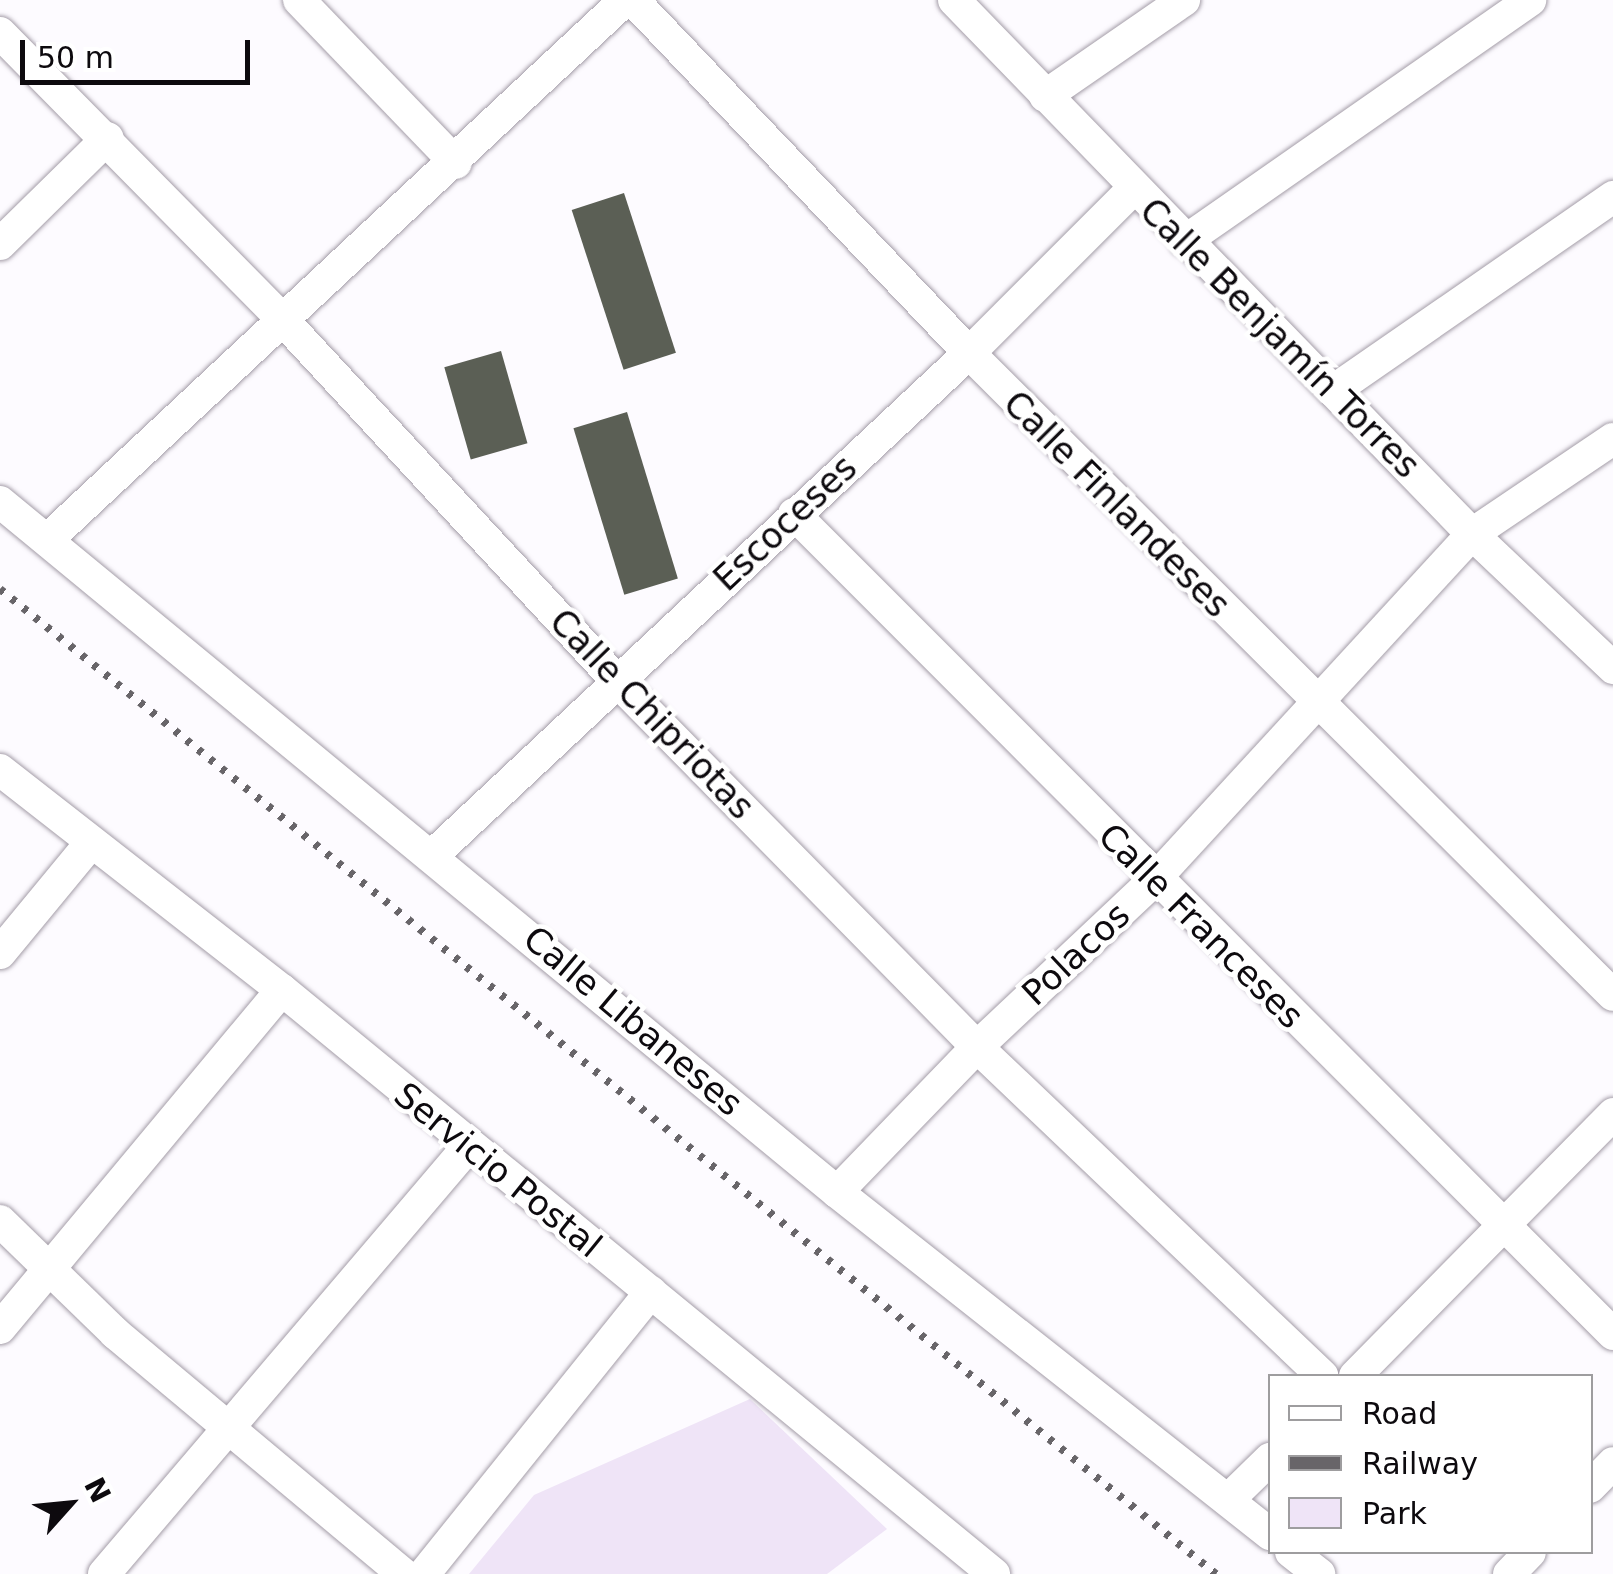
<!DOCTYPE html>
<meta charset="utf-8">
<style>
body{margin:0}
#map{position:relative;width:1613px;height:1574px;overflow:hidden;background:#fdfbff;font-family:"DejaVu Sans",sans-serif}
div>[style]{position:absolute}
.green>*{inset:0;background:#efe4f7}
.building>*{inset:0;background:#5b5f55;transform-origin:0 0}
.roads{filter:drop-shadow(0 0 2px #a49da8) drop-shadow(0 0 2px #a49da8)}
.minor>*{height:32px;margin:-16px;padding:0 16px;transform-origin:16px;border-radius:16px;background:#fff}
.rail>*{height:8px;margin-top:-4px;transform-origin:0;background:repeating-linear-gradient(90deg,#686569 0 5px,transparent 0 15px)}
span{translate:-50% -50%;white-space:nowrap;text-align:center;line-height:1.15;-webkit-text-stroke:9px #fff;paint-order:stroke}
.street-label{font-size:35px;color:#0d0a0e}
.legend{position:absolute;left:1268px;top:1374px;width:325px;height:180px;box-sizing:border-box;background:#fff;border:2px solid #9e9d9f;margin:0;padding:12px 18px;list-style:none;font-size:30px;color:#0d0a0e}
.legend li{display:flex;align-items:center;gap:20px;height:50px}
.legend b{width:50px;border:2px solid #9e9d9f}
.north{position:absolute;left:20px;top:1454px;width:100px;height:100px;-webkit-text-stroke:8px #fff;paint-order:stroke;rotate:63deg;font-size:28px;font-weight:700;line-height:40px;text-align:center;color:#0d0a0e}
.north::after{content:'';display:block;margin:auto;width:35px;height:45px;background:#0d0a0e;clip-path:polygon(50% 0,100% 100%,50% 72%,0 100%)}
.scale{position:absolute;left:20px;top:40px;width:230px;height:45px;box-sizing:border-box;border:5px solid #0d0a0e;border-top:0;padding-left:12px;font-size:30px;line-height:35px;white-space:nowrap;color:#0d0a0e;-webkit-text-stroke:8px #fff;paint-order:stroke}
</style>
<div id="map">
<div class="green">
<div style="clip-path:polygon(750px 1399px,887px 1529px,827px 1574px,469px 1574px,534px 1495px)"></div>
</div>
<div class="building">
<div style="left:624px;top:193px;width:168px;height:55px;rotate:72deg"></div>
<div style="left:501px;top:351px;width:96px;height:59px;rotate:74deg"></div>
<div style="left:627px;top:412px;width:174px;height:56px;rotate:73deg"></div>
</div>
<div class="roads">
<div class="minor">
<div style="left:299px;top:0;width:226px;rotate:46.1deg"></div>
<div style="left:633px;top:0;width:487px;rotate:46.4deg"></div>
<div style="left:969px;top:353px;width:909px;rotate:44.91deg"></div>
<div style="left:954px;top:0;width:744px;rotate:45.87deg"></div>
<div style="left:1472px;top:534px;width:195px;rotate:43.5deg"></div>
<div style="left:0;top:33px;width:402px;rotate:45.4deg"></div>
<div style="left:282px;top:319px;width:493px;rotate:47.2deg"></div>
<div style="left:617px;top:681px;width:513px;rotate:45.47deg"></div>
<div style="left:977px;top:1047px;width:477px;rotate:43.6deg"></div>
<div style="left:1045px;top:96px;width:169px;rotate:-34.6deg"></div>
<div style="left:1185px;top:241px;width:421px;rotate:-34.9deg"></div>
<div style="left:0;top:244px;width:151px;rotate:-44.5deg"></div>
<div style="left:1333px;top:391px;width:341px;rotate:-34.7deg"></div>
<div style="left:0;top:502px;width:1085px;rotate:39.5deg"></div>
<div style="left:837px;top:1192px;width:552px;rotate:38.3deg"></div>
<div style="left:794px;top:514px;width:1159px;rotate:45.03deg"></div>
<div style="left:47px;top:540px;width:791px;rotate:-43.05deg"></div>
<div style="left:0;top:770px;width:358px;rotate:38deg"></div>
<div style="left:282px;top:990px;width:921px;rotate:39.36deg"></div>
<div style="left:433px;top:855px;width:734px;rotate:-43.12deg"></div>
<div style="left:969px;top:353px;width:232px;rotate:-45deg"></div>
<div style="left:0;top:953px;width:141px;rotate:-50.5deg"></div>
<div style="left:837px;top:1192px;width:202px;rotate:-46deg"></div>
<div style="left:977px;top:1047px;width:243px;rotate:-43.3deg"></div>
<div style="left:1154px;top:880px;width:470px;rotate:-47.4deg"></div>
<div style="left:1472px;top:534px;width:170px;rotate:-34deg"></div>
<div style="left:0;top:1221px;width:161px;rotate:44.2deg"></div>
<div style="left:115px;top:1333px;width:376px;rotate:39.9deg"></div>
<div style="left:0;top:1328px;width:440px;rotate:-50.2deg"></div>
<div style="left:1355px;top:1376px;width:368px;rotate:-45.4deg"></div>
<div style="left:1590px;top:1487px;width:33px;rotate:-46deg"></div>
<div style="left:1228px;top:1500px;width:59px;rotate:-44.3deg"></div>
<div style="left:1291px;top:1552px;width:36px;rotate:38deg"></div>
<div style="left:104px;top:1574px;width:560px;rotate:-49.57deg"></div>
<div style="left:424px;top:1574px;width:362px;rotate:-51.2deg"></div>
<div style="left:1509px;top:1574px;width:30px;rotate:-46deg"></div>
</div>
</div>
<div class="rail">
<div style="left:0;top:589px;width:1565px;rotate:39.01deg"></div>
</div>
<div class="street-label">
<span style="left:1280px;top:338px;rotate:45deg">Calle Benjamín Torres</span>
<span style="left:1117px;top:504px;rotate:45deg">Calle Finlandeses</span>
<span style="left:785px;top:523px;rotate:-43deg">Escoceses</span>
<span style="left:652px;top:714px;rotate:46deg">Calle Chipriotas</span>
<span style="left:1201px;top:926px;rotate:45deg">Calle Franceses</span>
<span style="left:1076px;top:954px;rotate:-43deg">Polacos</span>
<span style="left:633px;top:1021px;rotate:40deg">Calle Libaneses</span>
<span style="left:498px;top:1170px;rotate:39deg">Servicio Postal</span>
</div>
<ul class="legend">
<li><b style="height:12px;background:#fff"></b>Road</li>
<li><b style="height:12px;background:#686569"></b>Railway</li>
<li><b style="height:28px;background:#efe4f7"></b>Park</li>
</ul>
<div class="north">N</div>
<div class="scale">50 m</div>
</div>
